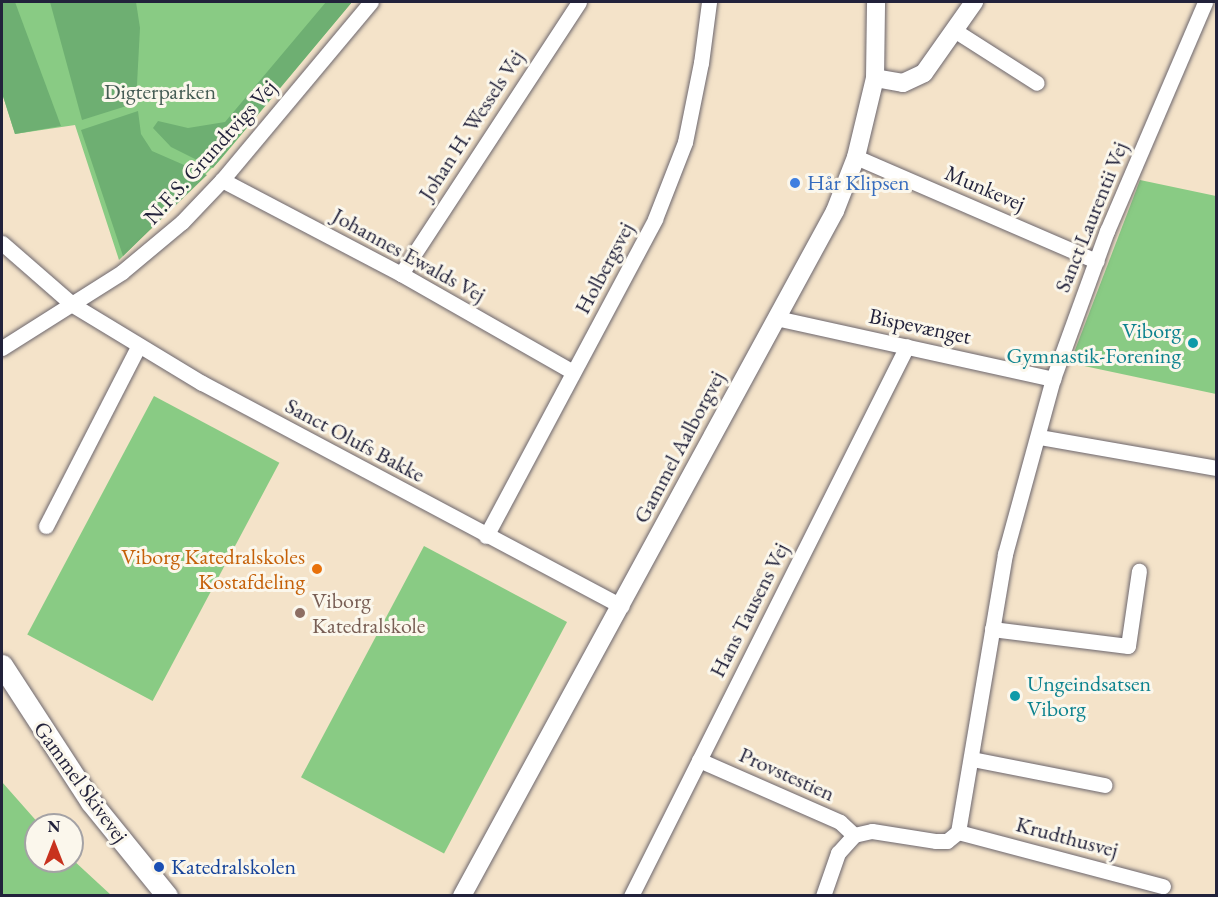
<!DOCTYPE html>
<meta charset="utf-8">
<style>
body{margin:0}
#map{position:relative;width:1218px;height:897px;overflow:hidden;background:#f4e3c9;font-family:"EB Garamond",serif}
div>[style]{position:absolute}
.green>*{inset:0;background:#89cb84;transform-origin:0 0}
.forest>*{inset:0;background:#6eaf72}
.roads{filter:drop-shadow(0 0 2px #6c666d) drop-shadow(0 0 2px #6c666d)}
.minor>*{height:15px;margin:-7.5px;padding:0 7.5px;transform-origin:7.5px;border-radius:7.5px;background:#fff}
.tertiary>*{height:18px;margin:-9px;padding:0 9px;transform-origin:9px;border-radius:9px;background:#fff}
.secondary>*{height:21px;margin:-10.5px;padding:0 10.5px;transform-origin:10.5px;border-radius:10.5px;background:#fff}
.dots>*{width:16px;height:16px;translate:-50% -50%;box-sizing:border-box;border:3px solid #fbf7ec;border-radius:50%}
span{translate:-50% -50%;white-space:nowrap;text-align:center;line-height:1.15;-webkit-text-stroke:6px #fbf7ec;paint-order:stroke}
.park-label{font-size:22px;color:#465d55}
.street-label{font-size:22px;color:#22223b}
.shop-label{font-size:22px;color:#366cbe}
.left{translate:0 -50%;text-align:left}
.culture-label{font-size:22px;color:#0d838f}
.right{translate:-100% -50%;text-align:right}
.food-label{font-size:22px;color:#c56008}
.education-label{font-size:22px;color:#785e54}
.transit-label{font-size:22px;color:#164399}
.frame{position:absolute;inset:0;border:3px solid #22223b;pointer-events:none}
.north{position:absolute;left:24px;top:813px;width:60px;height:60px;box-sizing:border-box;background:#fbf7ec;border:2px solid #a4a2a5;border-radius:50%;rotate:0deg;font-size:16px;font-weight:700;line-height:24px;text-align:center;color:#22223b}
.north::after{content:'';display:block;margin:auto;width:21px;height:27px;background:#c8321e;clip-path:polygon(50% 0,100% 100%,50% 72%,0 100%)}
</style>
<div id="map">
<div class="green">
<div style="clip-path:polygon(2px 2px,352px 2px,221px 159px,119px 260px,75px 125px,15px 134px,2px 93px)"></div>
<div style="clip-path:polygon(1140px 180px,1216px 196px,1216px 394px,1070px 363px)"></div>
<div style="left:154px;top:396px;width:142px;height:270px;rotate:28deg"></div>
<div style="left:424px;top:546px;width:162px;height:262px;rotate:28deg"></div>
<div style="clip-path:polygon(2px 782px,40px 825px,36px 825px,36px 861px,72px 859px,111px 895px,2px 895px)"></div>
</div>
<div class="forest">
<div style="clip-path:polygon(2px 2px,15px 2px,61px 126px,15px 134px,2px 93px)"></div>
<div style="clip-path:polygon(50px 2px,136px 2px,140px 28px,136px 103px,82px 120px)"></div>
<div style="clip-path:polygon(326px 2px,352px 2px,213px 168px,171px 147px,153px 128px,158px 121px,188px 128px,225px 122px)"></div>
<div style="clip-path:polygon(138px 111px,141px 134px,152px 151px,207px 175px,123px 256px,81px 130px)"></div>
</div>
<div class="roads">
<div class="minor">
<div style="left:954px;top:30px;width:98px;rotate:32.6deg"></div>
<div style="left:856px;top:157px;width:262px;rotate:23.4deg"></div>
<div style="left:222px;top:180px;width:202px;rotate:27.7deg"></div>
<div style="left:401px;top:274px;width:198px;rotate:29.7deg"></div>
<div style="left:2px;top:243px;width:94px;rotate:41.1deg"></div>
<div style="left:73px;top:305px;width:151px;rotate:31.2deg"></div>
<div style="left:202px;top:383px;width:475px;rotate:28deg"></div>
<div style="left:401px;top:274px;width:325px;rotate:-56.8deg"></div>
<div style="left:776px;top:318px;width:284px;rotate:12.4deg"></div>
<div style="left:2px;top:348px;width:142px;rotate:-32.3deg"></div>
<div style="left:122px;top:272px;width:78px;rotate:-39.8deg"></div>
<div style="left:182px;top:222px;width:58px;rotate:-46.4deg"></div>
<div style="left:222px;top:180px;width:232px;rotate:-50.1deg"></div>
<div style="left:1039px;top:437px;width:180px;rotate:9.9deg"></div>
<div style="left:46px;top:526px;width:203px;rotate:-62.8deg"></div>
<div style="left:486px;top:536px;width:359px;rotate:-61.9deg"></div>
<div style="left:655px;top:219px;width:83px;rotate:-68.7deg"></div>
<div style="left:685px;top:142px;width:81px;rotate:-78.6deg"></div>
<div style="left:701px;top:63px;width:62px;rotate:-82.5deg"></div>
<div style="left:992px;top:629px;width:137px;rotate:7.1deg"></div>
<div style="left:1128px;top:646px;width:76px;rotate:-81.7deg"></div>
<div style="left:972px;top:759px;width:135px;rotate:11.1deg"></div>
<div style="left:699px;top:760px;width:154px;rotate:23.7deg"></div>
<div style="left:840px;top:822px;width:19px;rotate:43deg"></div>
<div style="left:958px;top:832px;width:212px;rotate:14.8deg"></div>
<div style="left:631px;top:896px;width:615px;rotate:-63.35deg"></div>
<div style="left:823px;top:896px;width:46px;rotate:-70.8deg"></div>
<div style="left:838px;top:853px;width:24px;rotate:-48deg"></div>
<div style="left:854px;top:835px;width:18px;rotate:-13deg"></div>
<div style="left:872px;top:831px;width:65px;rotate:8.9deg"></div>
<div style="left:936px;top:841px;width:11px"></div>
<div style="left:947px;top:841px;width:14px;rotate:-39deg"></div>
<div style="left:958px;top:832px;width:282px;rotate:-80.4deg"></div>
<div style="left:1005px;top:554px;width:181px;rotate:-74.7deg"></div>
<div style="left:1053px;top:379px;width:158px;rotate:-70deg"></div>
<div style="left:1107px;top:231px;width:249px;rotate:-66.8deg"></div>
</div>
<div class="tertiary">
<div style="left:875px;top:78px;width:28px;rotate:10deg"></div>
<div style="left:903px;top:83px;width:23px;rotate:-25deg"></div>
<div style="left:924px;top:73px;width:87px;rotate:-54.8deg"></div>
<div style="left:462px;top:896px;width:780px;rotate:-61.43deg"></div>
<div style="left:835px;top:211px;width:58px;rotate:-68.7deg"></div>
<div style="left:856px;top:157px;width:81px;rotate:-76.5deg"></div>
<div style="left:875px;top:78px;width:76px;rotate:-89.2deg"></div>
</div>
<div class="secondary">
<div style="left:2px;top:665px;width:163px;rotate:57deg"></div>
<div style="left:91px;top:802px;width:121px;rotate:51deg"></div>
</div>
</div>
<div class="dots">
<div style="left:795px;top:183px;background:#3f7fe0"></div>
<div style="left:1193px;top:343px;background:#0f9aa8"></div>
<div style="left:317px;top:569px;background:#e8710a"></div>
<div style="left:300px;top:613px;background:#8d6e63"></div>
<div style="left:1015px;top:696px;background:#0f9aa8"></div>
<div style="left:159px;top:867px;background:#1a4fb4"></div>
</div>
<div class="park-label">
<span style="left:160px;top:92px">Digterparken</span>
</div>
<div class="street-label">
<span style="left:471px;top:125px;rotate:-57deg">Johan H. Wessels Vej</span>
<span style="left:210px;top:152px;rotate:-48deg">N.F.S. Grundtvigs Vej</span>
<span style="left:985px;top:188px;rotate:23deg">Munkevej</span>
<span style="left:1091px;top:217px;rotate:-68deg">Sanct Laurentii Vej</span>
<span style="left:409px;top:255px;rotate:29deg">Johannes Ewalds Vej</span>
<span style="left:604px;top:268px;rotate:-62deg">Holbergsvej</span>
<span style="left:920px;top:326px;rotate:12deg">Bispevænget</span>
<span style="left:355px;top:440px;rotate:28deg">Sanct Olufs Bakke</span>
<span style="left:679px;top:447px;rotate:-62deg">Gammel Aalborgvej</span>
<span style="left:749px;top:610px;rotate:-63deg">Hans Tausens Vej</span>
<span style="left:787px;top:774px;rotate:24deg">Provstestien</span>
<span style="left:81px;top:782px;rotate:54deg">Gammel Skivevej</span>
<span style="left:1067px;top:837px;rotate:15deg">Krudthusvej</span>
</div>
<div class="shop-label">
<span class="left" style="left:807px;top:183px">Hår Klipsen</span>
</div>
<div class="culture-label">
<span class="right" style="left:1181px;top:343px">Viborg<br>Gymnastik-Forening</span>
<span class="left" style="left:1027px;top:696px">Ungeindsatsen<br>Viborg</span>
</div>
<div class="food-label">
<span class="right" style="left:305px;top:569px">Viborg Katedralskoles<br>Kostafdeling</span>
</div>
<div class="education-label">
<span class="left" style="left:312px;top:613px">Viborg<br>Katedralskole</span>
</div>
<div class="transit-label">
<span class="left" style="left:171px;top:867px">Katedralskolen</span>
</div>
<div class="frame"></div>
<div class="north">N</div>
</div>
